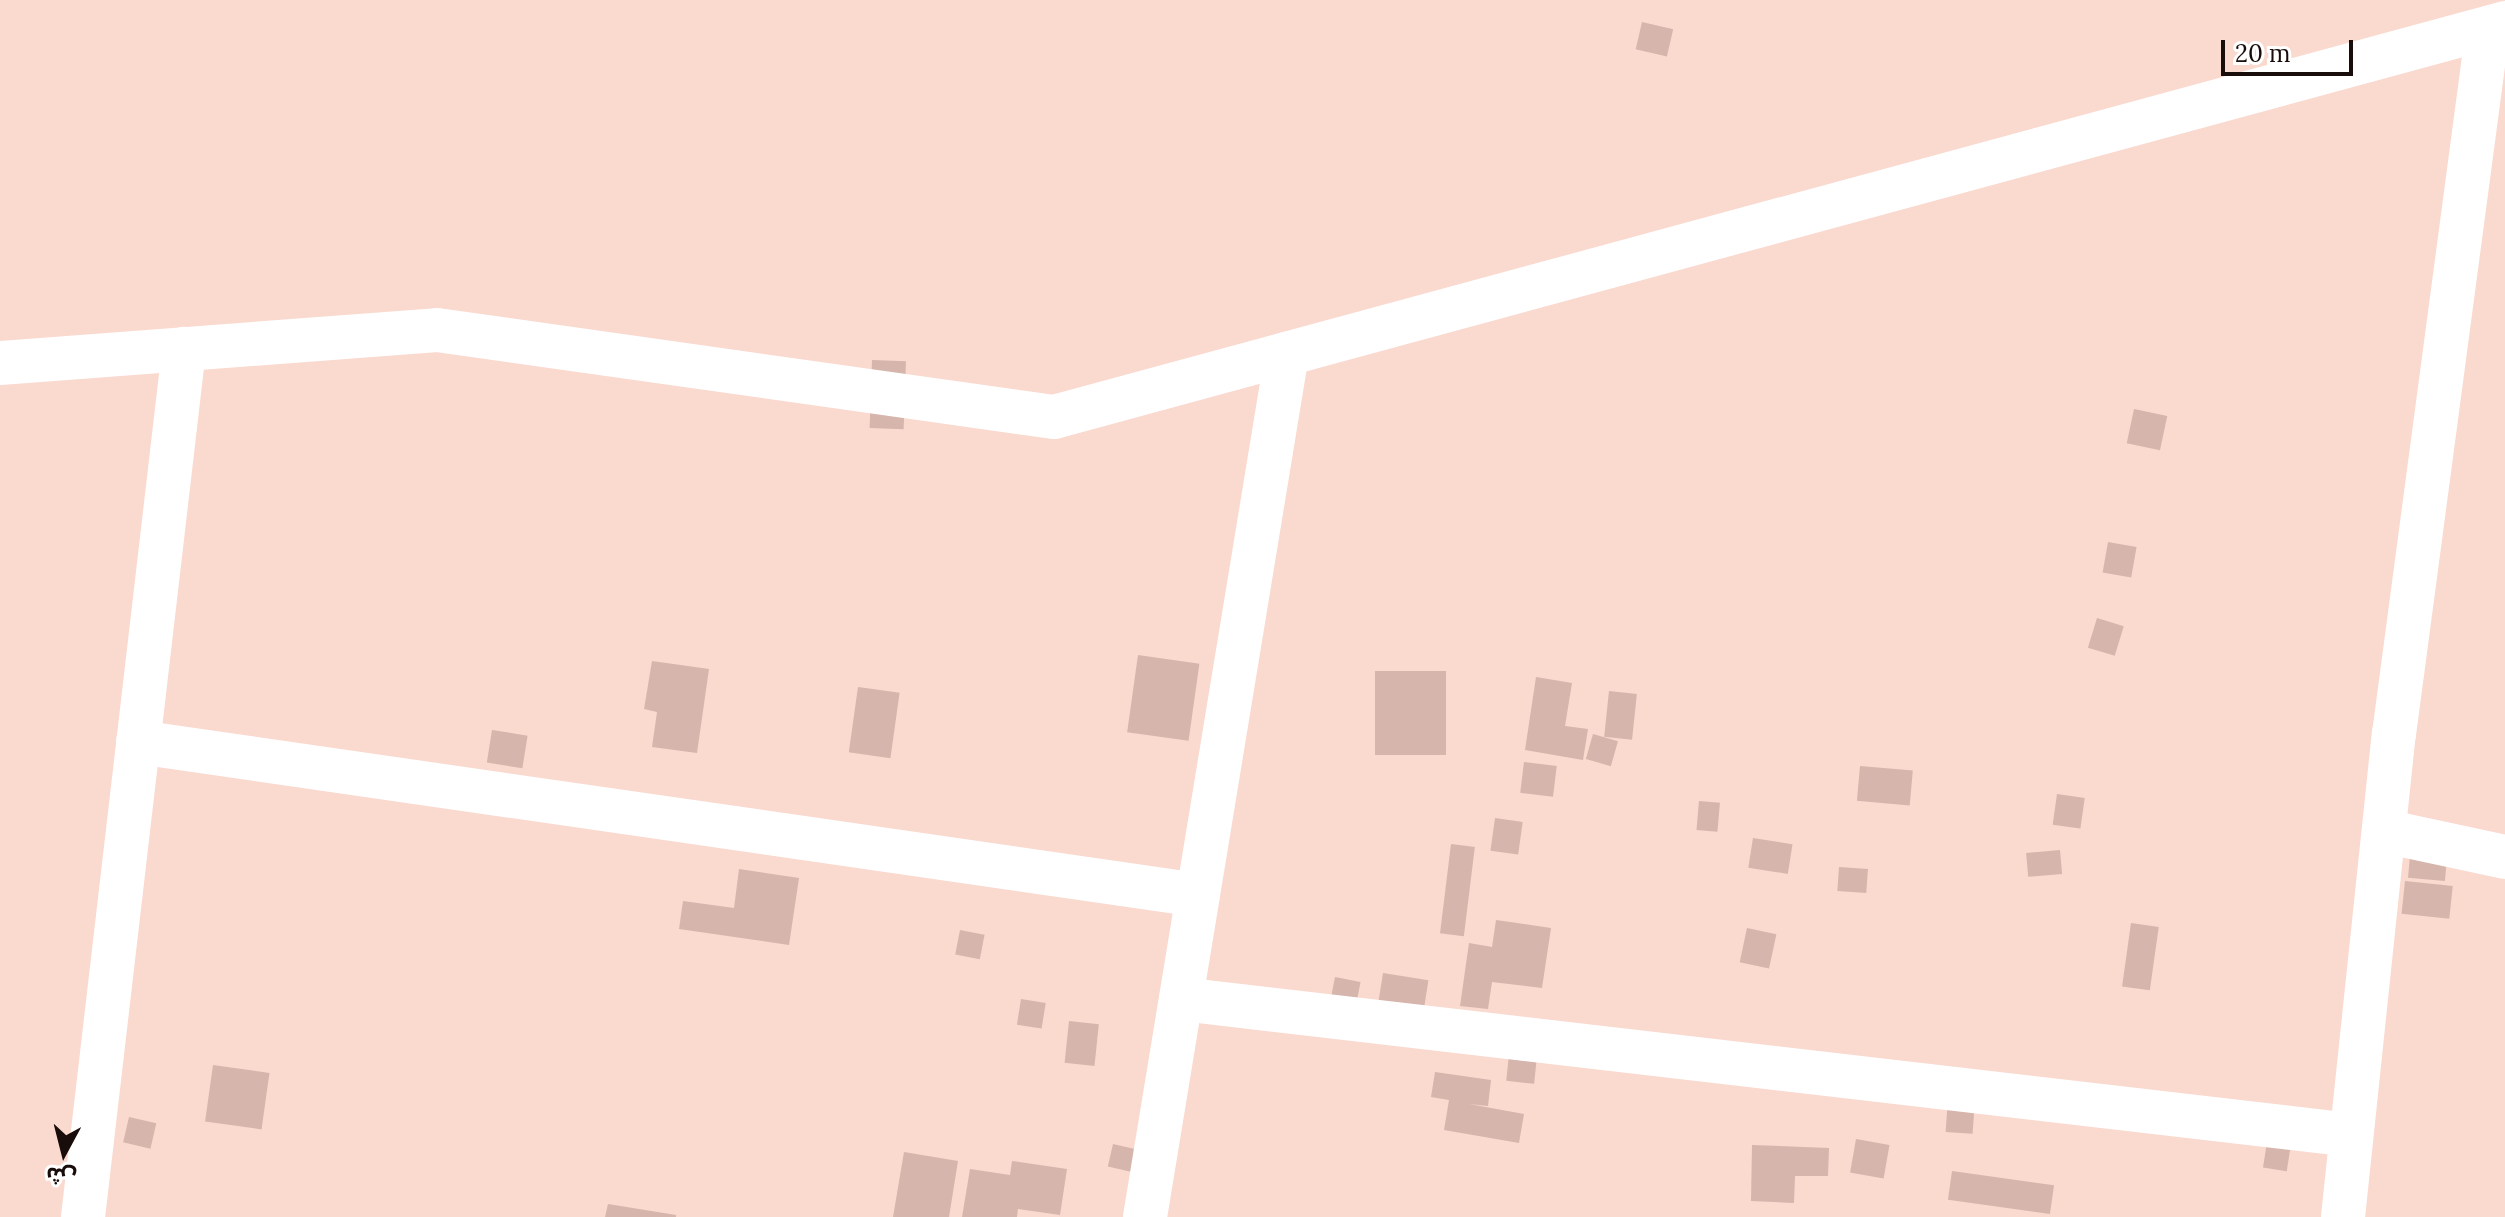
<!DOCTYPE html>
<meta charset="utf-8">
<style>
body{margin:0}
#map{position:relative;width:2505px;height:1217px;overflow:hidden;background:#fad9cf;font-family:Lora,"Noto Sans Arabic",serif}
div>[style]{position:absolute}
.building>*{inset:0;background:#d5b5ac;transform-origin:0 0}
.minor>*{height:44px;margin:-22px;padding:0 22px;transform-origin:22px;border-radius:22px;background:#fff}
span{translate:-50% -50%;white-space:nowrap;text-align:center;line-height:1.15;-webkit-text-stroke:6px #fff;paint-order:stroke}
.north{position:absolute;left:24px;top:1113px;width:80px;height:80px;-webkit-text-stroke:6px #fff;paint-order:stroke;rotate:187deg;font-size:22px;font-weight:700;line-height:32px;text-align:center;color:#180d0a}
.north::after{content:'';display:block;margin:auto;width:28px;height:36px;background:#180d0a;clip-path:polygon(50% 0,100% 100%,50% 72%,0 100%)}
.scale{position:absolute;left:2221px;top:40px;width:132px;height:36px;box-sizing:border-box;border:4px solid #180d0a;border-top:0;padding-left:10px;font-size:24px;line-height:28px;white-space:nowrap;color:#180d0a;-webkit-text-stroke:6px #fff;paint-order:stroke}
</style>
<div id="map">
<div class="building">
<div style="left:1642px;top:22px;width:32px;height:28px;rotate:13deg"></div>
<div style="left:872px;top:360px;width:34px;height:68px;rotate:2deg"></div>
<div style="left:2134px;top:409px;width:34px;height:35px;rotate:12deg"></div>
<div style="left:2108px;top:542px;width:29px;height:31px;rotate:10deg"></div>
<div style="left:2097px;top:618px;width:28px;height:31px;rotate:17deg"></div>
<div style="left:1138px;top:655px;width:62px;height:78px;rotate:8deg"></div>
<div style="clip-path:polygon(652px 661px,709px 669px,697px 753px,652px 747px,657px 712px,644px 709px)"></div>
<div style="left:1375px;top:671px;width:71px;height:84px"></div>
<div style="clip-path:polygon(1536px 677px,1572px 683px,1565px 726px,1588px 729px,1583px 760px,1525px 750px)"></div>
<div style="left:858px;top:687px;width:42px;height:66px;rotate:8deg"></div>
<div style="left:1609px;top:691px;width:28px;height:46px;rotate:6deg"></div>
<div style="left:492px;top:730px;width:36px;height:33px;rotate:9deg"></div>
<div style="left:1593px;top:734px;width:26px;height:26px;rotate:16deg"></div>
<div style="left:1524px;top:762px;width:33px;height:31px;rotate:7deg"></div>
<div style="left:1860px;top:766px;width:53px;height:35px;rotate:5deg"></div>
<div style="left:2057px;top:794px;width:28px;height:31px;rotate:8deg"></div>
<div style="left:1699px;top:801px;width:21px;height:29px;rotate:5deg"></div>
<div style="left:1495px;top:818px;width:28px;height:33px;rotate:8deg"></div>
<div style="left:1753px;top:838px;width:40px;height:30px;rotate:9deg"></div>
<div style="left:1451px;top:844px;width:24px;height:90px;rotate:7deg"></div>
<div style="left:2411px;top:844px;width:37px;height:34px;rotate:5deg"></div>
<div style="left:2060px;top:850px;width:24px;height:34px;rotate:85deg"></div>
<div style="left:1839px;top:867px;width:29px;height:24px;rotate:4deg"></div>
<div style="clip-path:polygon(739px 869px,799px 878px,789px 945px,679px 929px,683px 901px,734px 908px)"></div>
<div style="left:2405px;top:881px;width:48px;height:33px;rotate:6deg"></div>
<div style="clip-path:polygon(1496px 920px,1551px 928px,1542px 988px,1492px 982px,1488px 1009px,1460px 1006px,1469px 943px,1492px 947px)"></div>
<div style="left:2131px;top:923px;width:28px;height:64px;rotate:8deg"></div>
<div style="left:1747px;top:928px;width:30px;height:35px;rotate:12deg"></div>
<div style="left:960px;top:930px;width:25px;height:25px;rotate:11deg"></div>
<div style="left:1383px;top:973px;width:46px;height:45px;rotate:9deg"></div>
<div style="left:1335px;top:977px;width:26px;height:38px;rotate:11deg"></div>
<div style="left:1021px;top:999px;width:25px;height:26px;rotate:9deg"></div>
<div style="left:1069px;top:1021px;width:30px;height:42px;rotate:6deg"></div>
<div style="left:1510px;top:1045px;width:28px;height:36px;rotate:6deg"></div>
<div style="left:213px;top:1065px;width:57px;height:57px;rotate:8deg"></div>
<div style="clip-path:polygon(1435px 1072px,1491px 1080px,1488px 1106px,1469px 1104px,1524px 1114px,1519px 1143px,1444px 1130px,1449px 1100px,1431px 1097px)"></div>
<div style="left:1948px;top:1098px;width:27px;height:34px;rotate:4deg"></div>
<div style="left:129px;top:1117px;width:28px;height:26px;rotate:13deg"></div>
<div style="left:2268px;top:1136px;width:24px;height:32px;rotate:9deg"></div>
<div style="left:1856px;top:1139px;width:34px;height:34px;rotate:10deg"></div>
<div style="left:1113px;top:1144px;width:28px;height:23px;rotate:13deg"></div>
<div style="clip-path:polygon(1752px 1145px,1829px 1148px,1828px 1176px,1795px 1176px,1794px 1203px,1751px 1201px)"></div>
<div style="clip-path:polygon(904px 1152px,958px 1161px,949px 1217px,893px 1217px)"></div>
<div style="clip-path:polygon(1012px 1161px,1067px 1169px,1060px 1215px,1018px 1209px,1017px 1217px,962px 1217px,970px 1169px,1010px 1175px)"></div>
<div style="left:1952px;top:1171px;width:103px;height:29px;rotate:8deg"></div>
<div style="clip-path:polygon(608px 1204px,676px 1215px,676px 1217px,605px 1217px)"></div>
</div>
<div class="minor">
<div style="left:0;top:363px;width:438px;rotate:-4.3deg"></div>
<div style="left:437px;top:330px;width:623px;rotate:8.03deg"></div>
<div style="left:1054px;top:417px;width:1504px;rotate:-15.19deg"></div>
<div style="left:138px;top:742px;width:1071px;rotate:8.21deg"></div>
<div style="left:2384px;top:831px;width:124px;rotate:12.1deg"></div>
<div style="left:1181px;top:999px;width:1178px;rotate:6.63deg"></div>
<div style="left:83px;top:1217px;width:874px;rotate:-83.36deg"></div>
<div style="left:1145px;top:1217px;width:875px;rotate:-80.66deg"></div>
<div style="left:2343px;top:1217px;width:486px;rotate:-84deg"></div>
<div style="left:2394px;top:734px;width:712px;rotate:-82.42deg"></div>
</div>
<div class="north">ش</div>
<div class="scale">20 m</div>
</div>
